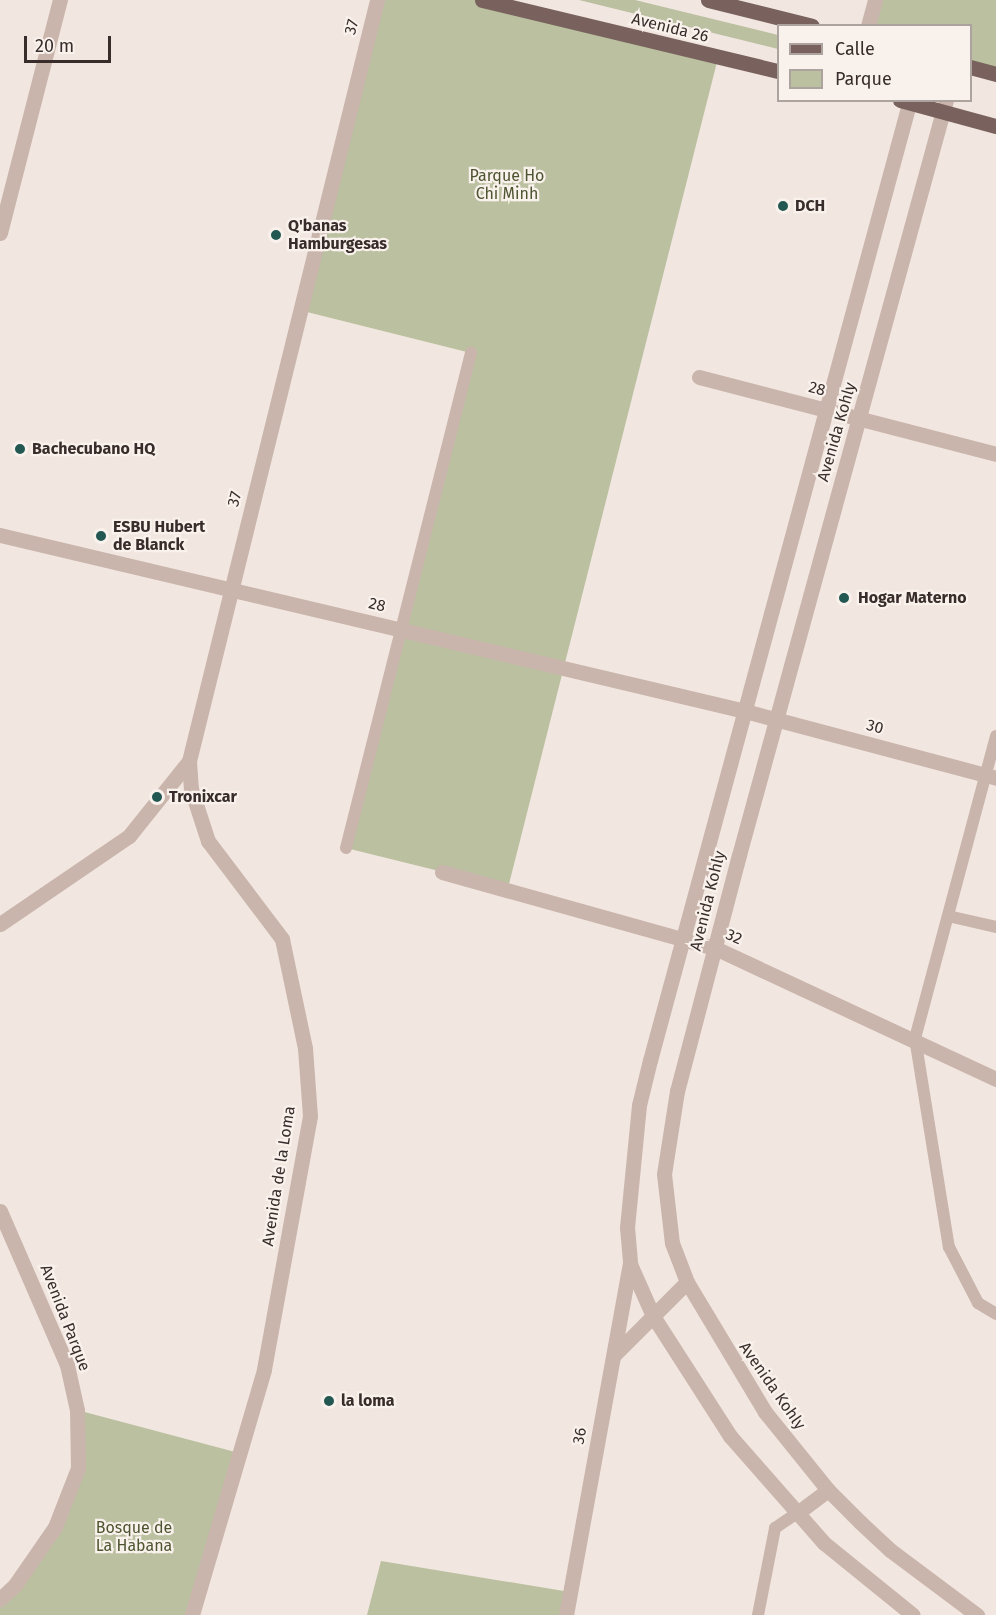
<!DOCTYPE html>
<style>
body{margin:0}
#map{position:relative;width:996px;height:1615px;overflow:hidden;background:#f2e6e0;font-family:"Fira Sans",sans-serif}
div>[style]{position:absolute}
.green>*{inset:0;background:#bac0a0}
.service>*{height:12px;margin:-6px;padding:0 6px;transform-origin:6px;border-radius:6px;background:#c9b5ac}
.minor>*{height:15px;margin:-7.5px;padding:0 7.5px;transform-origin:7.5px;border-radius:7.5px;background:#c9b5ac}
.tertiary>*{height:15px;margin:-7.5px;padding:0 7.5px;transform-origin:7.5px;border-radius:7.5px;background:#c9b5ac}
.primary>*{height:15px;margin:-7.5px;padding:0 7.5px;transform-origin:7.5px;border-radius:7.5px;background:#79625d}
.dots>*{width:16px;height:16px;translate:-50% -50%;box-sizing:border-box;border:3px solid #f9f1ec;border-radius:50%}
span{translate:-50% -50%;white-space:nowrap;text-align:center;line-height:1.15;-webkit-text-stroke:4.5px #f9f1ec;paint-order:stroke}
.street-label{font-size:16px;color:#382d2b}
.park-label{font-size:16px;color:#4d5530}
.poi-label{font-size:16px;color:#382d2b;font-weight:700}
.left{translate:0 -50%;text-align:left}
.legend{position:absolute;left:777px;top:24px;width:195px;height:78px;box-sizing:border-box;background:#f9f1ec;border:2px solid #aca39f;margin:0;padding:8px 10px;list-style:none;font-size:18px;color:#382d2b}
.legend li{display:flex;align-items:center;gap:12px;height:30px}
.legend b{width:30px;border:2px solid #aca39f}
.scale{position:absolute;left:24px;top:36px;width:87px;height:27px;box-sizing:border-box;border:3px solid #382d2b;border-top:0;padding-left:8px;font-size:18px;line-height:21px;white-space:nowrap;color:#382d2b;-webkit-text-stroke:4px #f9f1ec;paint-order:stroke}
</style>
<div id="map">
<div class="green">
<div style="clip-path:polygon(377px 0,482px 0,718px 58px,508px 888px,346px 848px,471px 353px,299px 310px)"></div>
<div style="clip-path:polygon(579px 0,635px 0,778px 35px,778px 49px)"></div>
<div style="clip-path:polygon(875px 0,996px 0,996px 74px,971px 67px,970px 26px,868px 26px)"></div>
<div style="clip-path:polygon(77px 1410px,239px 1453px,190px 1615px,0 1615px,0 1599px,55px 1527px,78px 1468px)"></div>
<div style="clip-path:polygon(381px 1561px,570px 1592px,566px 1615px,367px 1615px)"></div>
</div>
<div class="service">
<div style="left:996px;top:736px;width:313px;rotate:105deg"></div>
<div style="left:915px;top:1038px;width:212px;rotate:80.8deg"></div>
<div style="left:949px;top:1247px;width:63px;rotate:62.6deg"></div>
<div style="left:978px;top:1303px;width:21px;rotate:31deg"></div>
<div style="left:346px;top:848px;width:511px;rotate:-75.83deg"></div>
<div style="left:948px;top:916px;width:49px;rotate:12.9deg"></div>
<div style="left:758px;top:1615px;width:89px;rotate:-78.9deg"></div>
<div style="left:775px;top:1528px;width:25px;rotate:-34deg"></div>
</div>
<div class="minor">
<div style="left:868px;top:26px;width:27px;rotate:-75deg"></div>
<div style="left:0;top:233px;width:241px;rotate:-75.6deg"></div>
<div style="left:699px;top:377px;width:307px;rotate:14.5deg"></div>
<div style="left:0;top:535px;width:766px;rotate:13.29deg"></div>
<div style="left:745px;top:711px;width:260px;rotate:14.9deg"></div>
<div style="left:189px;top:761px;width:28px;rotate:86deg"></div>
<div style="left:191px;top:789px;width:55px;rotate:71.9deg"></div>
<div style="left:208px;top:841px;width:123px;rotate:52.9deg"></div>
<div style="left:282px;top:939px;width:111px;rotate:78.1deg"></div>
<div style="left:305px;top:1048px;width:68px;rotate:85.8deg"></div>
<div style="left:310px;top:1116px;width:258px;rotate:100.3deg"></div>
<div style="left:264px;top:1370px;width:255px;rotate:106.4deg"></div>
<div style="left:442px;top:872px;width:283px;rotate:15.6deg"></div>
<div style="left:715px;top:948px;width:310px;rotate:25deg"></div>
<div style="left:0;top:924px;width:156px;rotate:-34.3deg"></div>
<div style="left:129px;top:836px;width:96px;rotate:-51.3deg"></div>
<div style="left:189px;top:761px;width:784px;rotate:-76.12deg"></div>
<div style="left:0;top:1211px;width:168px;rotate:66.5deg"></div>
<div style="left:67px;top:1365px;width:46px;rotate:77.5deg"></div>
<div style="left:77px;top:1410px;width:58px;rotate:89deg"></div>
<div style="left:78px;top:1468px;width:63px;rotate:111.3deg"></div>
<div style="left:55px;top:1527px;width:70px;rotate:124.6deg"></div>
<div style="left:15px;top:1585px;width:21px;rotate:137deg"></div>
</div>
<div class="tertiary">
<div style="left:910px;top:100px;width:995px;rotate:105.15deg"></div>
<div style="left:650px;top:1060px;width:46px;rotate:103.7deg"></div>
<div style="left:639px;top:1105px;width:123px;rotate:95.6deg"></div>
<div style="left:627px;top:1227px;width:37px;rotate:85deg"></div>
<div style="left:630px;top:1264px;width:57px;rotate:66.1deg"></div>
<div style="left:653px;top:1316px;width:143px;rotate:57.3deg"></div>
<div style="left:730px;top:1436px;width:142px;rotate:48.7deg"></div>
<div style="left:824px;top:1543px;width:114px;rotate:39deg"></div>
<div style="left:946px;top:100px;width:783px;rotate:105.33deg"></div>
<div style="left:739px;top:855px;width:244px;rotate:104.7deg"></div>
<div style="left:677px;top:1091px;width:84px;rotate:98.9deg"></div>
<div style="left:664px;top:1174px;width:69px;rotate:83.4deg"></div>
<div style="left:672px;top:1243px;width:42px;rotate:69deg"></div>
<div style="left:687px;top:1282px;width:152px;rotate:59deg"></div>
<div style="left:765px;top:1412px;width:100px;rotate:51.1deg"></div>
<div style="left:828px;top:1490px;width:45px;rotate:45deg"></div>
<div style="left:860px;top:1522px;width:41px;rotate:43deg"></div>
<div style="left:890px;top:1550px;width:109px;rotate:36.8deg"></div>
<div style="left:614px;top:1355px;width:103px;rotate:-45deg"></div>
<div style="left:796px;top:1514px;width:40px;rotate:-37deg"></div>
<div style="left:566px;top:1615px;width:357px;rotate:-79.7deg"></div>
</div>
<div class="primary">
<div style="left:482px;top:0;width:304px;rotate:13.5deg"></div>
<div style="left:708px;top:0;width:107px;rotate:14deg"></div>
<div style="left:970px;top:67px;width:27px;rotate:15deg"></div>
<div style="left:900px;top:100px;width:99px;rotate:15.2deg"></div>
</div>
<div class="dots">
<div style="left:783px;top:206px;background:#235752"></div>
<div style="left:276px;top:235px;background:#235752"></div>
<div style="left:20px;top:449px;background:#235752"></div>
<div style="left:101px;top:536px;background:#235752"></div>
<div style="left:844px;top:598px;background:#235752"></div>
<div style="left:157px;top:797px;background:#235752"></div>
<div style="left:329px;top:1401px;background:#235752"></div>
</div>
<div class="street-label">
<span style="left:352px;top:27px;rotate:-76deg">37</span>
<span style="left:670px;top:28px;rotate:14deg">Avenida 26</span>
<span style="left:817px;top:389px;rotate:15deg">28</span>
<span style="left:837px;top:432px;rotate:-74deg">Avenida Kohly</span>
<span style="left:235px;top:499px;rotate:-76deg">37</span>
<span style="left:377px;top:605px;rotate:14deg">28</span>
<span style="left:875px;top:727px;rotate:15deg">30</span>
<span style="left:708px;top:901px;rotate:-76deg">Avenida Kohly</span>
<span style="left:734px;top:937px;rotate:23deg">32</span>
<span style="left:279px;top:1176px;rotate:-81deg">Avenida de la Loma</span>
<span style="left:65px;top:1318px;rotate:69deg">Avenida Parque</span>
<span style="left:772px;top:1386px;rotate:55deg">Avenida Kohly</span>
<span style="left:580px;top:1436px;rotate:-80deg">36</span>
</div>
<div class="park-label">
<span style="left:507px;top:185px">Parque Ho<br>Chi Minh</span>
<span style="left:134px;top:1537px">Bosque de<br>La Habana</span>
</div>
<div class="poi-label">
<span class="left" style="left:795px;top:206px">DCH</span>
<span class="left" style="left:288px;top:235px">Q'banas<br>Hamburgesas</span>
<span class="left" style="left:32px;top:449px">Bachecubano HQ</span>
<span class="left" style="left:113px;top:536px">ESBU Hubert<br>de Blanck</span>
<span class="left" style="left:858px;top:598px">Hogar Materno</span>
<span class="left" style="left:169px;top:797px">Tronixcar</span>
<span class="left" style="left:341px;top:1401px">la loma</span>
</div>
<ul class="legend">
<li><b style="height:8px;background:#79625d"></b>Calle</li>
<li><b style="height:16px;background:#bac0a0"></b>Parque</li>
</ul>
<div class="scale">20 m</div>
</div>
